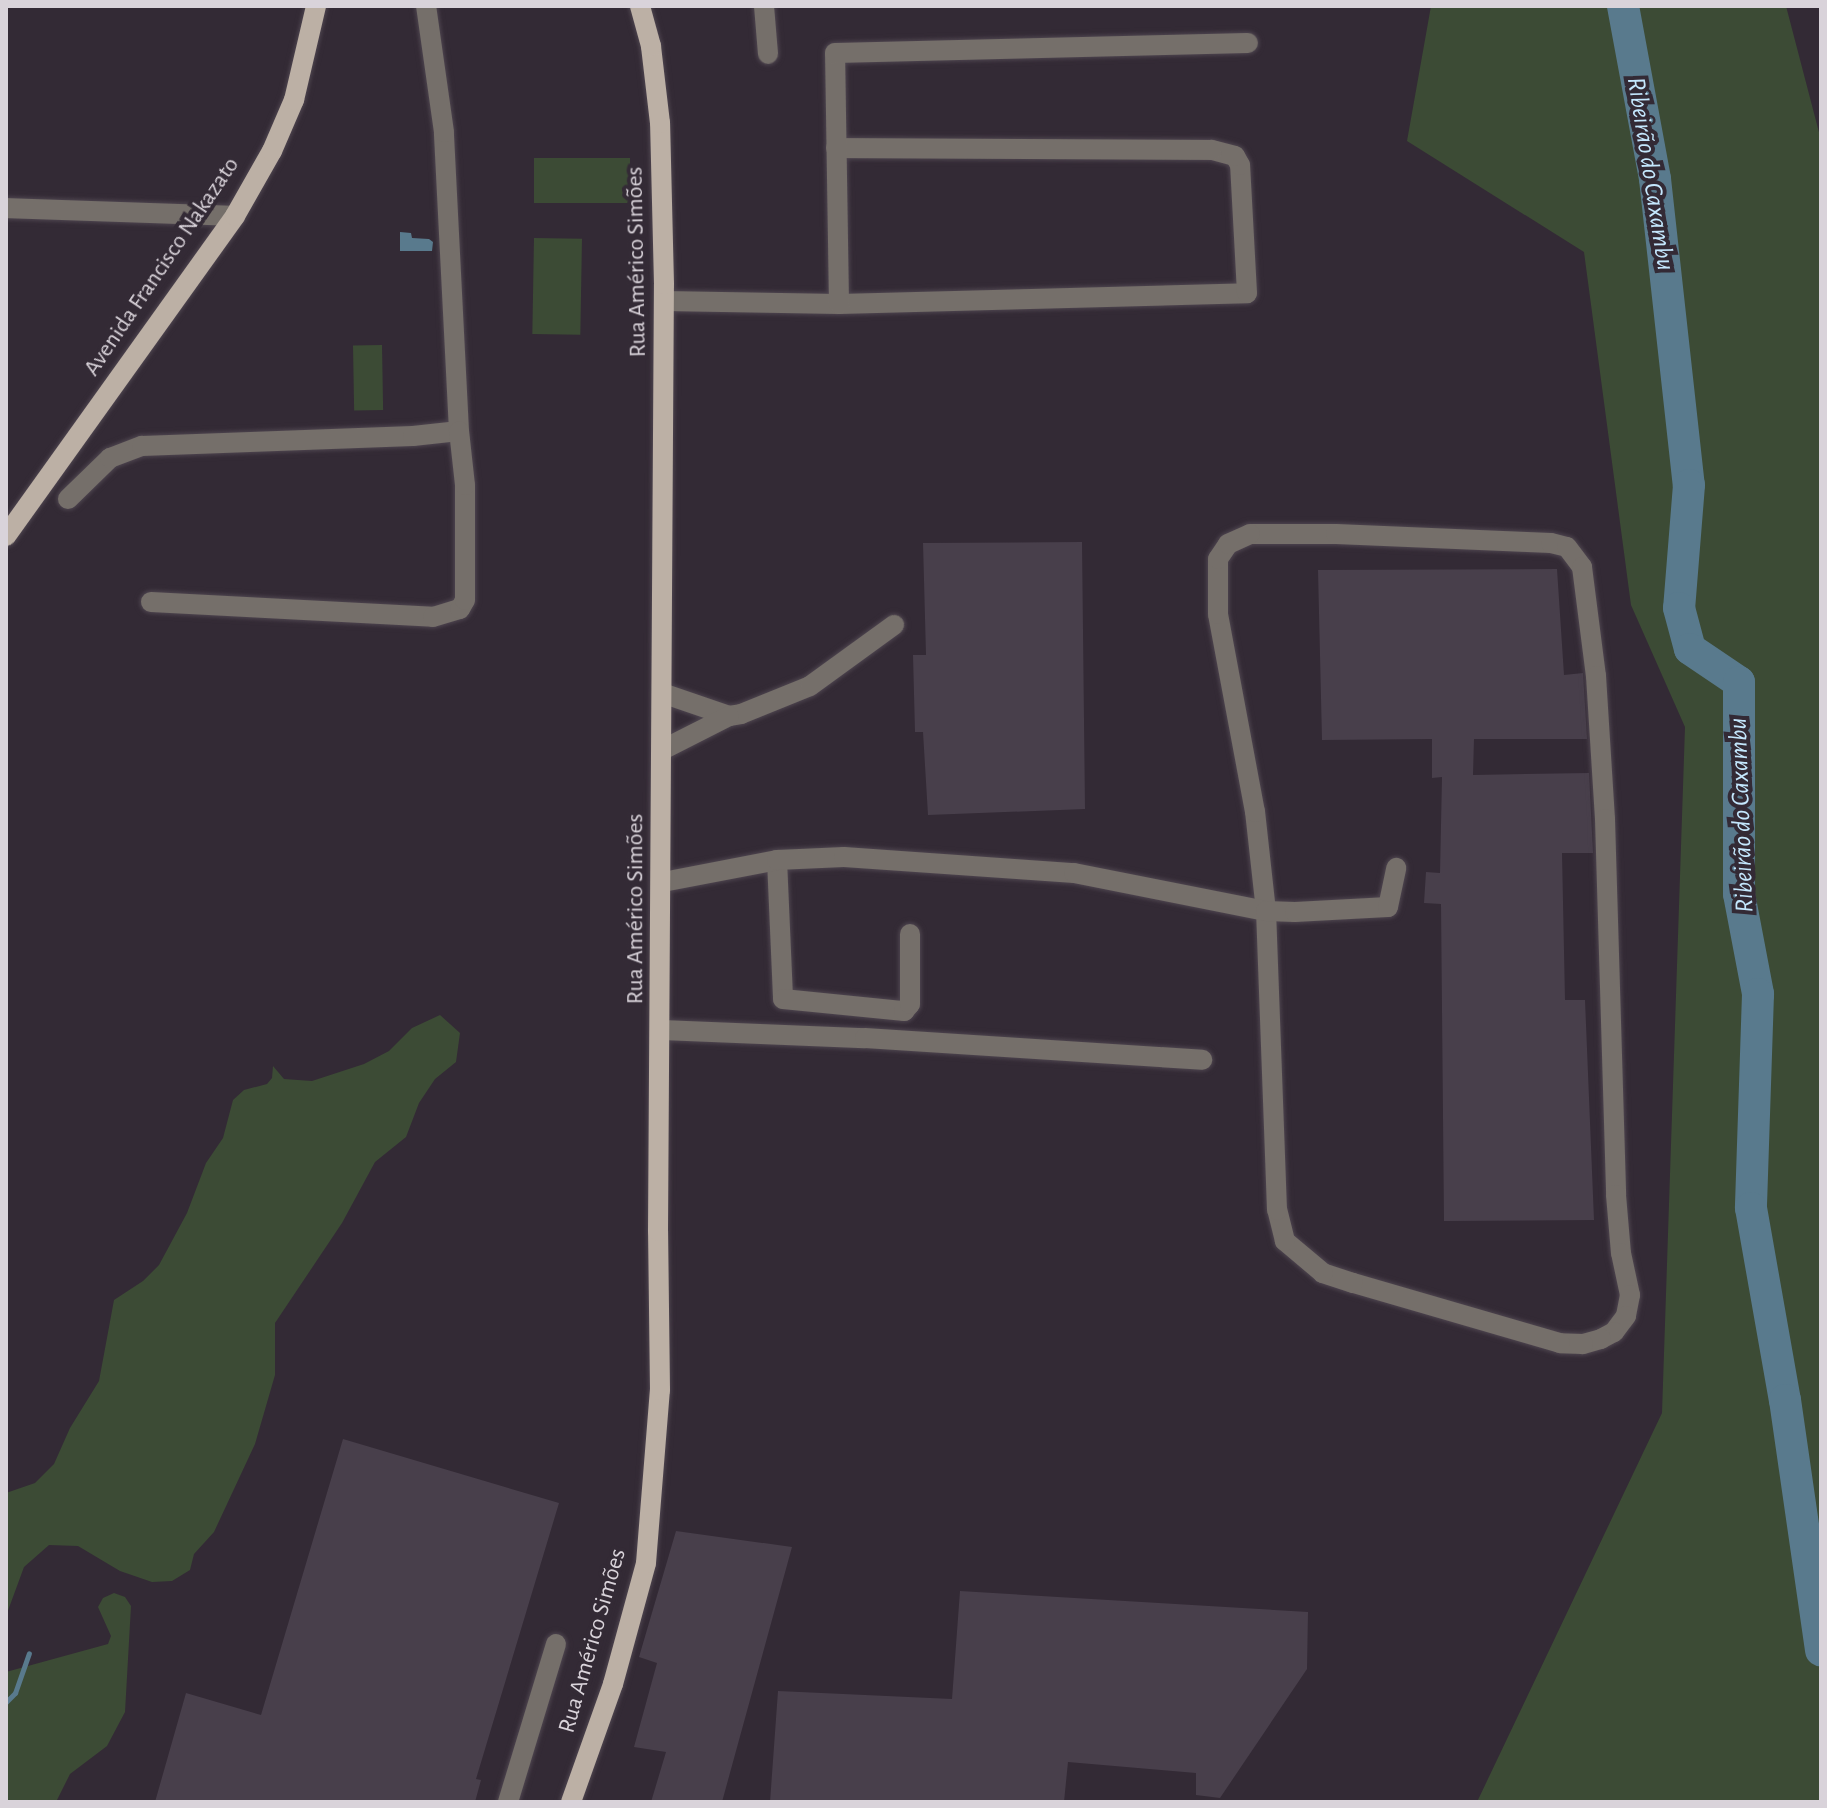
<!DOCTYPE html>
<meta charset="utf-8">
<style>
body{margin:0}
#map{position:relative;width:1827px;height:1808px;overflow:hidden;background:#332a35;font-family:"Alegreya Sans",sans-serif}
div>[style]{position:absolute}
.green>*{inset:0;background:#3c4b35;transform-origin:0 0}
.water>*{inset:0;background:#597a8d}
.stream>*{height:5px;margin:-2.5px;padding:0 2.5px;transform-origin:2.5px;border-radius:2.5px;background:#597a8d}
.river>*{height:32px;margin:-16px;padding:0 16px;transform-origin:16px;border-radius:16px;background:#597a8d}
.building>*{inset:0;background:#483f4b}
.roads{filter:drop-shadow(0 0 2px #4e454f) drop-shadow(0 0 2px #4e454f)}
.minor>*{height:20px;margin:-10px;padding:0 10px;transform-origin:10px;border-radius:10px;background:#756f6a}
.major>*{height:20px;margin:-10px;padding:0 10px;transform-origin:10px;border-radius:10px;background:#bcb0a5}
span{translate:-50% -50%;white-space:nowrap;text-align:center;line-height:1.15;-webkit-text-stroke:8px #332a35;paint-order:stroke}
.street-label{font-size:24px;color:#d9d3da}
.water-label{font-size:26px;color:#c4e7fd;font-style:italic}
.frame{position:absolute;inset:0;border:8px solid #d9d3da;pointer-events:none}
</style>
<div id="map">
<div class="green">
<div style="clip-path:polygon(1431px 6px,1786px 6px,1821px 140px,1821px 1802px,1477px 1802px,1662px 1413px,1685px 727px,1631px 605px,1584px 252px,1407px 141px)"></div>
<div style="left:534px;top:158px;width:96px;height:45px"></div>
<div style="left:534px;top:238px;width:48px;height:96px;rotate:1deg"></div>
<div style="left:382px;top:345px;width:65px;height:29px;rotate:89deg"></div>
<div style="clip-path:polygon(440px 1015px,460px 1033px,456px 1062px,435px 1079px,419px 1103px,406px 1137px,375px 1162px,342px 1223px,275px 1323px,275px 1375px,255px 1444px,214px 1532px,194px 1554px,190px 1570px,172px 1581px,152px 1582px,120px 1571px,78px 1546px,49px 1545px,24px 1567px,6px 1616px,6px 1493px,35px 1483px,54px 1464px,70px 1428px,99px 1381px,114px 1300px,143px 1281px,159px 1265px,187px 1213px,206px 1163px,223px 1138px,233px 1100px,244px 1090px,267px 1084px,272px 1078px,273px 1066px,284px 1079px,312px 1081px,364px 1064px,389px 1051px,412px 1028px)"></div>
<div style="clip-path:polygon(114px 1593px,125px 1597px,131px 1606px,125px 1712px,107px 1746px,70px 1774px,56px 1802px,6px 1802px,6px 1672px,108px 1644px,111px 1636px,98px 1607px,103px 1598px)"></div>
</div>
<div class="water">
<div style="clip-path:polygon(400px 232px,411px 233px,412px 238px,429px 239px,433px 242px,432px 251px,400px 251px)"></div>
</div>
<div class="stream">
<div style="left:6px;top:1702px;width:13px;rotate:-45deg"></div>
<div style="left:15px;top:1693px;width:42px;rotate:-70.7deg"></div>
</div>
<div class="river">
<div style="left:1623px;top:6px;width:176px;rotate:79.5deg"></div>
<div style="left:1655px;top:179px;width:308px;rotate:83.7deg"></div>
<div style="left:1689px;top:485px;width:123px;rotate:94.6deg"></div>
<div style="left:1679px;top:608px;width:42px;rotate:75deg"></div>
<div style="left:1690px;top:649px;width:59px;rotate:34deg"></div>
<div style="left:1739px;top:682px;width:212px;rotate:90deg"></div>
<div style="left:1739px;top:894px;width:102px;rotate:79.2deg"></div>
<div style="left:1758px;top:994px;width:214px;rotate:91.9deg"></div>
<div style="left:1751px;top:1208px;width:195px;rotate:80deg"></div>
<div style="left:1785px;top:1400px;width:253px;rotate:81.8deg"></div>
</div>
<div class="building">
<div style="clip-path:polygon(1082px 542px,1085px 809px,928px 815px,923px 732px,915px 732px,913px 655px,926px 655px,923px 543px)"></div>
<div style="clip-path:polygon(1557px 569px,1564px 675px,1583px 673px,1587px 739px,1474px 739px,1473px 775px,1589px 773px,1593px 853px,1562px 853px,1565px 1000px,1585px 1000px,1594px 1220px,1444px 1221px,1441px 904px,1424px 903px,1426px 872px,1440px 873px,1442px 777px,1432px 778px,1432px 739px,1322px 740px,1318px 570px)"></div>
<div style="clip-path:polygon(343px 1439px,559px 1503px,476px 1779px,481px 1780px,475px 1802px,155px 1802px,186px 1693px,261px 1715px)"></div>
<div style="clip-path:polygon(676px 1531px,792px 1547px,722px 1802px,651px 1802px,666px 1752px,634px 1747px,657px 1663px,639px 1657px)"></div>
<div style="clip-path:polygon(960px 1591px,1308px 1612px,1307px 1669px,1220px 1798px,1196px 1795px,1196px 1773px,1068px 1762px,1064px 1802px,770px 1802px,778px 1691px,952px 1699px)"></div>
</div>
<div class="roads">
<div class="minor">
<div style="left:764px;top:6px;width:48px;rotate:85.2deg"></div>
<div style="left:6px;top:208px;width:229px;rotate:2deg"></div>
<div style="left:664px;top:301px;width:175px;rotate:1deg"></div>
<div style="left:839px;top:304px;width:408px;rotate:-1.5deg"></div>
<div style="left:1247px;top:293px;width:128px;rotate:-93.1deg"></div>
<div style="left:1240px;top:165px;width:10px;rotate:-119deg"></div>
<div style="left:1235px;top:156px;width:24px;rotate:-165deg"></div>
<div style="left:1212px;top:150px;width:376px;rotate:-179.7deg"></div>
<div style="left:839px;top:304px;width:251px;rotate:-90.9deg"></div>
<div style="left:835px;top:53px;width:413px;rotate:-1.4deg"></div>
<div style="left:68px;top:499px;width:59px;rotate:-44.3deg"></div>
<div style="left:110px;top:458px;width:34px;rotate:-21deg"></div>
<div style="left:142px;top:446px;width:271px;rotate:-2.1deg"></div>
<div style="left:413px;top:436px;width:46px;rotate:-6.2deg"></div>
<div style="left:459px;top:431px;width:299px;rotate:-92.9deg"></div>
<div style="left:444px;top:132px;width:127px;rotate:-98.1deg"></div>
<div style="left:1250px;top:534px;width:86px"></div>
<div style="left:1336px;top:534px;width:215px;rotate:2.4deg"></div>
<div style="left:1551px;top:543px;width:16px;rotate:14deg"></div>
<div style="left:1567px;top:547px;width:25px;rotate:53deg"></div>
<div style="left:1582px;top:567px;width:110px;rotate:82.7deg"></div>
<div style="left:1596px;top:676px;width:143px;rotate:86.4deg"></div>
<div style="left:1605px;top:819px;width:376px;rotate:88.3deg"></div>
<div style="left:1616px;top:1195px;width:58px;rotate:85.1deg"></div>
<div style="left:1621px;top:1253px;width:43px;rotate:77.9deg"></div>
<div style="left:1630px;top:1295px;width:21px;rotate:101deg"></div>
<div style="left:1626px;top:1316px;width:20px;rotate:127deg"></div>
<div style="left:1614px;top:1332px;width:15px;rotate:152deg"></div>
<div style="left:1601px;top:1339px;width:19px;rotate:164deg"></div>
<div style="left:1583px;top:1344px;width:23px;rotate:-178deg"></div>
<div style="left:1560px;top:1343px;width:216px;rotate:-163.8deg"></div>
<div style="left:1353px;top:1283px;width:32px;rotate:-162deg"></div>
<div style="left:1323px;top:1273px;width:50px;rotate:-139.9deg"></div>
<div style="left:1285px;top:1241px;width:32px;rotate:-104deg"></div>
<div style="left:1277px;top:1210px;width:299px;rotate:-92.1deg"></div>
<div style="left:1266px;top:911px;width:100px;rotate:-96.3deg"></div>
<div style="left:1255px;top:812px;width:201px;rotate:-100.6deg"></div>
<div style="left:1218px;top:614px;width:55px;rotate:-90deg"></div>
<div style="left:1218px;top:559px;width:18px;rotate:-56deg"></div>
<div style="left:1228px;top:544px;width:24px;rotate:-24deg"></div>
<div style="left:151px;top:602px;width:282px;rotate:3deg"></div>
<div style="left:433px;top:617px;width:28px;rotate:-17deg"></div>
<div style="left:460px;top:609px;width:10px;rotate:-61deg"></div>
<div style="left:465px;top:600px;width:115px;rotate:-90deg"></div>
<div style="left:465px;top:485px;width:54px;rotate:-96.3deg"></div>
<div style="left:662px;top:693px;width:71px;rotate:18.9deg"></div>
<div style="left:729px;top:716px;width:12px;rotate:-9deg"></div>
<div style="left:741px;top:714px;width:74px;rotate:-22.1deg"></div>
<div style="left:810px;top:686px;width:104px;rotate:-36deg"></div>
<div style="left:662px;top:750px;width:75px;rotate:-26.9deg"></div>
<div style="left:777px;top:860px;width:139px;rotate:87.5deg"></div>
<div style="left:783px;top:999px;width:122px;rotate:5.7deg"></div>
<div style="left:904px;top:1011px;width:9px;rotate:-49deg"></div>
<div style="left:910px;top:1004px;width:70px;rotate:-90deg"></div>
<div style="left:663px;top:882px;width:116px;rotate:-10.9deg"></div>
<div style="left:777px;top:860px;width:67px;rotate:-2.6deg"></div>
<div style="left:844px;top:857px;width:231px;rotate:4deg"></div>
<div style="left:1074px;top:873px;width:196px;rotate:11.2deg"></div>
<div style="left:1266px;top:911px;width:29px;rotate:2deg"></div>
<div style="left:1295px;top:912px;width:93px;rotate:-3.1deg"></div>
<div style="left:1388px;top:907px;width:40px;rotate:-78deg"></div>
<div style="left:662px;top:1030px;width:203px;rotate:2.3deg"></div>
<div style="left:865px;top:1038px;width:338px;rotate:3.7deg"></div>
<div style="left:508px;top:1802px;width:165px;rotate:-73.1deg"></div>
</div>
<div class="major">
<div style="left:6px;top:536px;width:393px;rotate:-54.4deg"></div>
<div style="left:235px;top:216px;width:75px;rotate:-60.4deg"></div>
<div style="left:272px;top:151px;width:56px;rotate:-66.7deg"></div>
<div style="left:294px;top:100px;width:97px;rotate:-76.8deg"></div>
<div style="left:571px;top:1802px;width:125px;rotate:-70.4deg"></div>
<div style="left:613px;top:1684px;width:125px;rotate:-74.7deg"></div>
<div style="left:646px;top:1563px;width:174px;rotate:-85.4deg"></div>
<div style="left:660px;top:1390px;width:159px;rotate:-90.7deg"></div>
<div style="left:658px;top:1231px;width:947px;rotate:-89.64deg"></div>
<div style="left:664px;top:284px;width:161px;rotate:-91.4deg"></div>
<div style="left:660px;top:123px;width:78px;rotate:-96.7deg"></div>
<div style="left:651px;top:46px;width:41px;rotate:-105.4deg"></div>
</div>
</div>
<div class="street-label">
<span style="left:637px;top:262px;rotate:-91deg">Rua Américo Simões</span>
<span style="left:162px;top:267px;rotate:-56deg">Avenida Francisco Nakazato</span>
<span style="left:636px;top:909px;rotate:-90deg">Rua Américo Simões</span>
<span style="left:593px;top:1641px;rotate:-74deg">Rua Américo Simões</span>
</div>
<div class="water-label">
<span style="left:1650px;top:174px;rotate:81deg">Ribeirão do Caxambu</span>
<span style="left:1742px;top:815px;rotate:-92deg">Ribeirão do Caxambu</span>
</div>
<div class="frame"></div>
</div>
